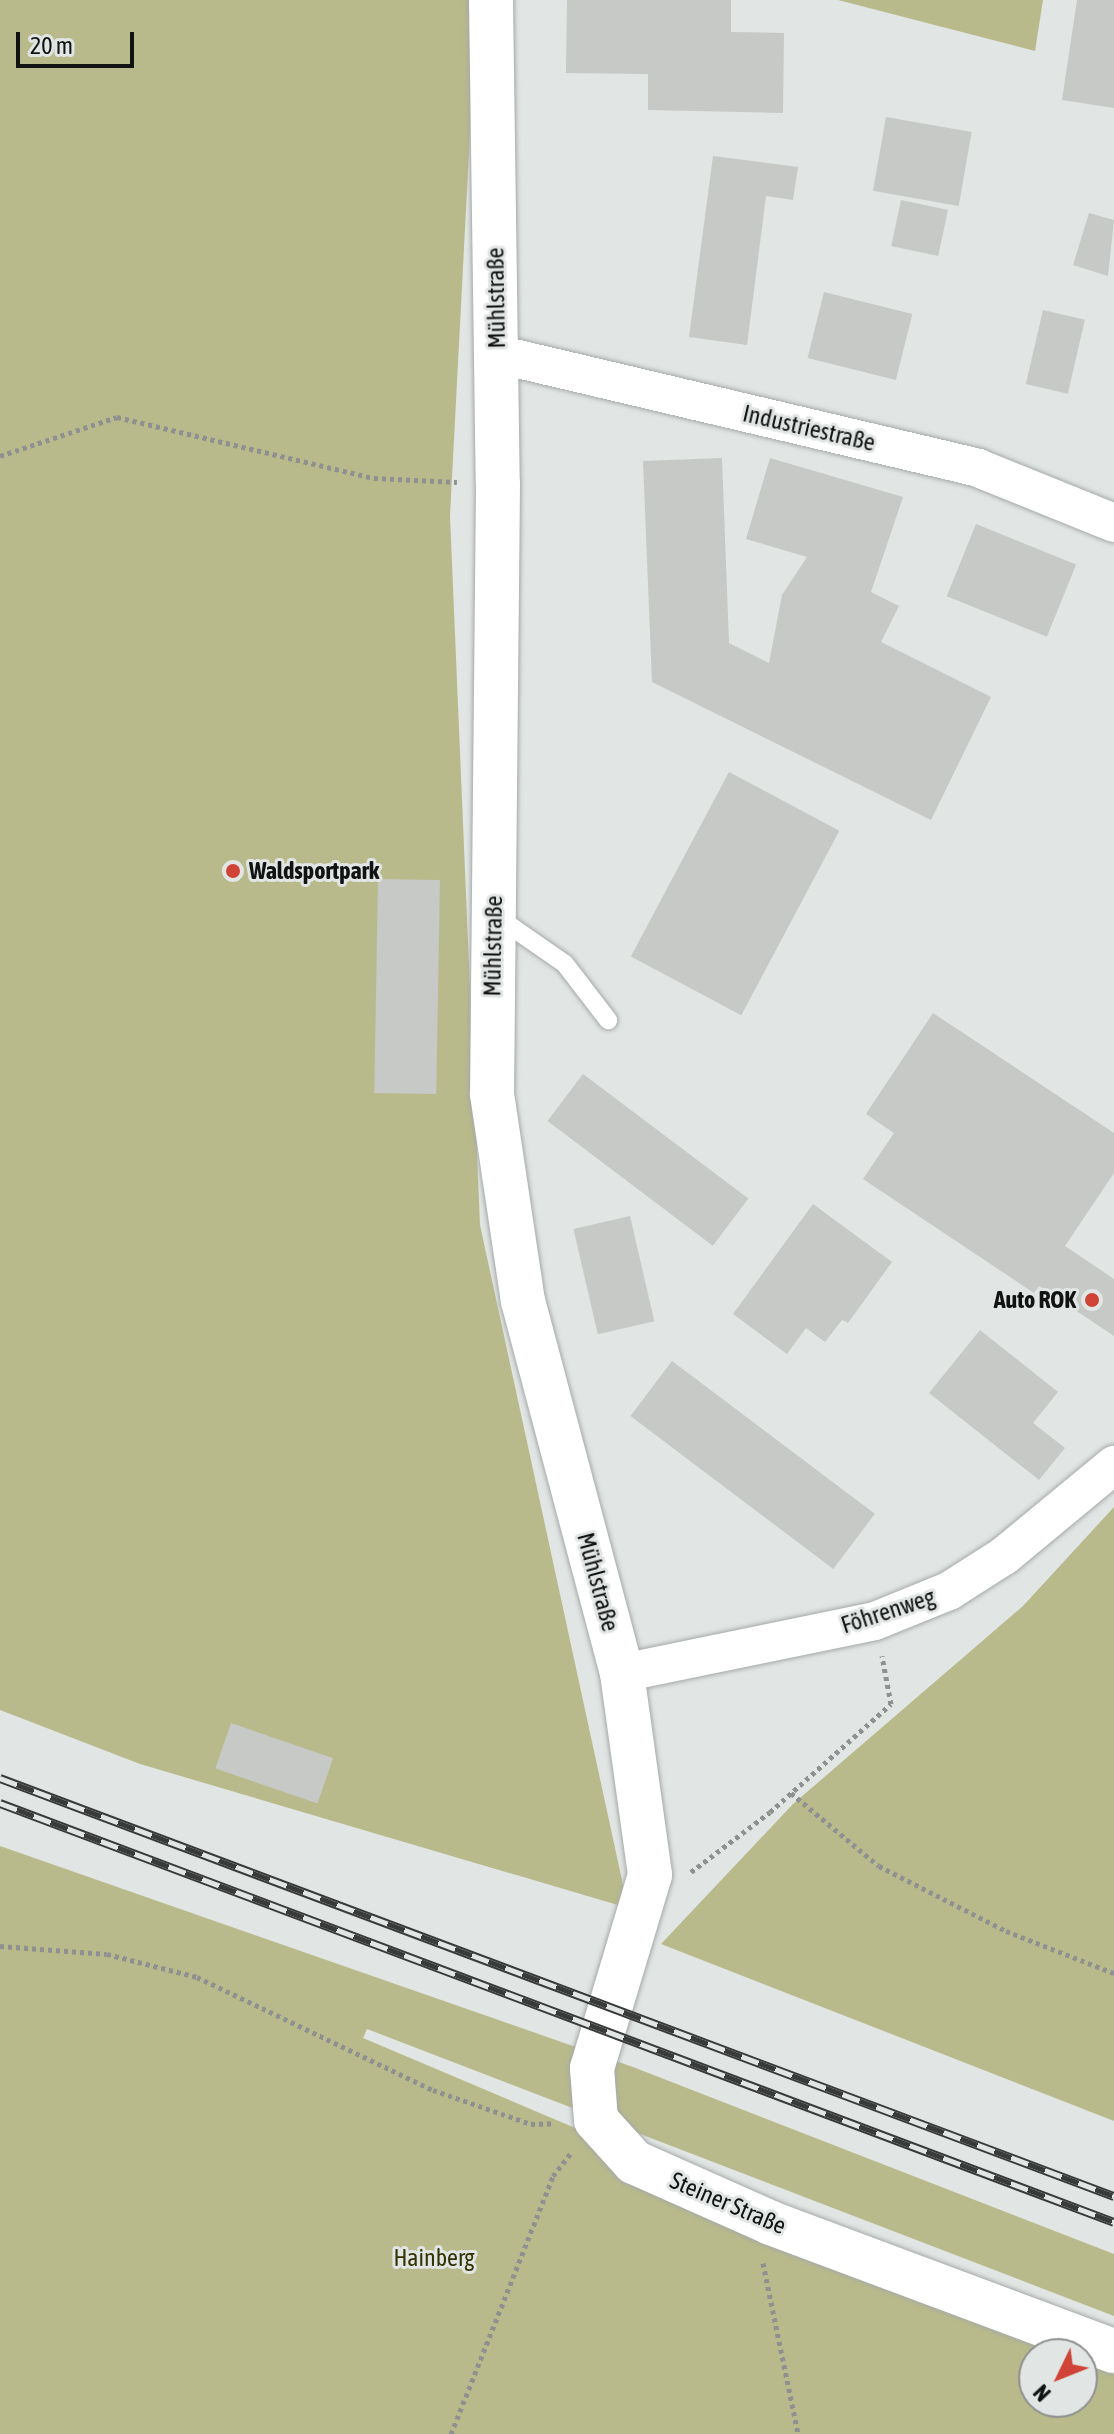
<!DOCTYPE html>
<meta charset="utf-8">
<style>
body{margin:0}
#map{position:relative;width:1114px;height:2434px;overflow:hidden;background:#e1e5e3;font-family:"Asap Condensed",sans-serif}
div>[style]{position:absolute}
.green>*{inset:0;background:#b9ba8b}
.building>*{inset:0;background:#c6c9c5;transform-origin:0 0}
.path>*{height:5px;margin-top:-2.5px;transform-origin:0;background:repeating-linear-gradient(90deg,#8f9190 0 4px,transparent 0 8px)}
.roads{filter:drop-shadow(0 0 2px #a5aaa8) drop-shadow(0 0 2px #a5aaa8)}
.service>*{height:18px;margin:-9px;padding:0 9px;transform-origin:9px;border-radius:9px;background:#fff}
.minor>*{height:38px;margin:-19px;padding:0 19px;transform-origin:19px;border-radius:19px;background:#fff}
.tertiary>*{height:44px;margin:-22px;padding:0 22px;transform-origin:22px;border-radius:22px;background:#fff}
.rail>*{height:9px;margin-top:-4.5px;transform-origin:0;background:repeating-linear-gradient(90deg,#e1e5e3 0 18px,#393b3b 0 36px);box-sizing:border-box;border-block:2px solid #393b3b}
.dots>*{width:22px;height:22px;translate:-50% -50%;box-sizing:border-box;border:4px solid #e1e5e3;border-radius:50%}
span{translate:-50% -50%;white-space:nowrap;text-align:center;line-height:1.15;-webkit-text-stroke:6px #e1e5e3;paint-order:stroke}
.street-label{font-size:24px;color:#111212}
.poi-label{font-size:24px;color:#111212;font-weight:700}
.left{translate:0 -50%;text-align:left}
.right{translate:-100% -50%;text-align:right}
.park-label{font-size:24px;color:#333301}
.north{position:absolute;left:1018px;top:2338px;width:80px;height:80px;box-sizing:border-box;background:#e1e5e3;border:2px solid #8e918f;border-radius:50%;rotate:227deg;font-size:22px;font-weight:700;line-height:32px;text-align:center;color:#111212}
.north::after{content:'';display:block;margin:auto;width:28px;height:36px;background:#d04337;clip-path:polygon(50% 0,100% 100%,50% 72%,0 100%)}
.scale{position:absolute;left:16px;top:32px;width:118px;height:36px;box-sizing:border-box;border:4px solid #111212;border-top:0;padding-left:10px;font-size:24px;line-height:28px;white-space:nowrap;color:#111212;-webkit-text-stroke:6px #e1e5e3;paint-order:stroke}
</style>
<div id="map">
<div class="green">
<div style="clip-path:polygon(0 0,493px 0,473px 76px,450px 516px,480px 1225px,628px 1908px,140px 1764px,0 1710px)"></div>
<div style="clip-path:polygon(838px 0,1043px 0,1035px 51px)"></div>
<div style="clip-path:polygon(1114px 1507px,1114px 2121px,661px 1944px,793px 1804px,1023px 1606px)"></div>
<div style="clip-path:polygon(evenodd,0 1846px,633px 2067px,1114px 2254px,1114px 2316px,367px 2029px,363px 2038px,809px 2227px,1114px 2337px,1114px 2434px,0 2434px,0 1846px,1034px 2354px,1082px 2354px,1082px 2402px,1034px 2402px,1034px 2354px)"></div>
</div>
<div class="building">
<div style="clip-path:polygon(567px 0,731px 0,731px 32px,784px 33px,783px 113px,648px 110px,648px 74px,566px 73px)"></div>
<div style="clip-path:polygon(1077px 0,1114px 0,1114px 108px,1062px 100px)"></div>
<div style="left:886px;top:117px;width:87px;height:75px;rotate:10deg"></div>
<div style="clip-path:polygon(713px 156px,798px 167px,793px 200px,766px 196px,747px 345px,689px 337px)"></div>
<div style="left:901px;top:200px;width:48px;height:47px;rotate:12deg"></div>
<div style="clip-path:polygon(1089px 213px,1114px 220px,1108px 276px,1073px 265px)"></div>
<div style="left:824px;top:292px;width:91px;height:68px;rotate:14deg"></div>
<div style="left:1043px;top:310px;width:43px;height:76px;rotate:13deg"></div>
<div style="clip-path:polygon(722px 458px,729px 643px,769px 663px,782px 595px,807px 557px,746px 539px,770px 458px,903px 497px,871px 592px,899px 606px,881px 642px,991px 697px,931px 820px,652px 682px,643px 461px)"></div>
<div style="left:976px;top:524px;width:108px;height:78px;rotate:22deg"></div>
<div style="left:729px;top:772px;width:125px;height:209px;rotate:28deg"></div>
<div style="left:378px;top:879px;width:62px;height:214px;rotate:1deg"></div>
<div style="clip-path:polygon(933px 1013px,1114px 1133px,1114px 1173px,1065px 1246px,1114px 1279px,1114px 1336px,1039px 1286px,1034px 1293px,863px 1179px,894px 1133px,866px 1114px)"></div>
<div style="left:583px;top:1074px;width:207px;height:59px;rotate:37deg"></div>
<div style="clip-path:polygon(813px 1204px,892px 1262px,848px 1323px,842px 1320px,825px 1342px,806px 1328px,787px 1354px,733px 1314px)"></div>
<div style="left:630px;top:1216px;width:108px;height:58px;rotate:77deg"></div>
<div style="clip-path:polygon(980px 1330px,1058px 1392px,1033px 1423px,1065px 1448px,1039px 1480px,929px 1393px)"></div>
<div style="left:672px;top:1361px;width:254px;height:69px;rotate:37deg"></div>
<div style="left:231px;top:1723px;width:108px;height:48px;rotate:19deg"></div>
</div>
<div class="path">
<div style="left:0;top:456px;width:123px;rotate:-18.4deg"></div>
<div style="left:117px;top:417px;width:264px;rotate:13.4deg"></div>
<div style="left:374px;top:478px;width:83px;rotate:2.8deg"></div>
<div style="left:791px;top:1793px;width:114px;rotate:39.7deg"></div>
<div style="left:879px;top:1866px;width:143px;rotate:27.1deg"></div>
<div style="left:1006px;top:1931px;width:116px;rotate:21.3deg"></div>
<div style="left:691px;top:1872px;width:99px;rotate:-37.2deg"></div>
<div style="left:770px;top:1812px;width:162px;rotate:-41.8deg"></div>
<div style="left:891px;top:1704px;width:49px;rotate:-100.6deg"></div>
<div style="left:0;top:1946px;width:107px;rotate:4.3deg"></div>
<div style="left:107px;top:1954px;width:93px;rotate:14.3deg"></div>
<div style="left:197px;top:1977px;width:262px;rotate:25.6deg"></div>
<div style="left:433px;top:2090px;width:104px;rotate:19.1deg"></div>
<div style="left:531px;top:2124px;width:24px;rotate:-2deg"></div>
<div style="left:763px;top:2263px;width:175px;rotate:78.4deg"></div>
<div style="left:451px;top:2434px;width:277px;rotate:-68.4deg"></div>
<div style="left:553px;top:2176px;width:29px;rotate:-52deg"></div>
</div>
<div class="roads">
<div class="service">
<div style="left:496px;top:916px;width:84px;rotate:34.8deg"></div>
<div style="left:565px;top:964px;width:71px;rotate:52.5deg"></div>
</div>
<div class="minor">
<div style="left:497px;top:354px;width:494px;rotate:13.3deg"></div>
<div style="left:978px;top:468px;width:147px;rotate:22deg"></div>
<div style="left:622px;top:1673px;width:258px;rotate:-11.6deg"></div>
<div style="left:875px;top:1621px;width:80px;rotate:-22.1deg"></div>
<div style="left:949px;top:1591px;width:65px;rotate:-32.5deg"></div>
<div style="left:1004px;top:1556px;width:143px;rotate:-39.6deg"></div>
</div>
<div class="tertiary">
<div style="left:491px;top:0;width:484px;rotate:89.2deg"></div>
<div style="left:498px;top:484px;width:610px;rotate:90.56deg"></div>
<div style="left:492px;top:1094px;width:209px;rotate:81.5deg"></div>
<div style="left:523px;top:1301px;width:385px;rotate:75.1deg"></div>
<div style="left:622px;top:1673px;width:204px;rotate:82.1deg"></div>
<div style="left:650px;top:1875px;width:202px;rotate:106.7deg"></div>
<div style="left:592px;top:2068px;width:52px;rotate:85.6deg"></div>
<div style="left:596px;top:2120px;width:57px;rotate:47.9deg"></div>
<div style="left:634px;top:2162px;width:150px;rotate:24deg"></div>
<div style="left:771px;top:2223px;width:366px;rotate:20.5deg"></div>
</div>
</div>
<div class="rail">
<div style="left:0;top:1778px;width:1190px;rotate:20.57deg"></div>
<div style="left:0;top:1803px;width:1190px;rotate:20.61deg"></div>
</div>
<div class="dots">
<div style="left:233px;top:871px;background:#d04337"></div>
<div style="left:1092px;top:1300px;background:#d04337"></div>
</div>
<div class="street-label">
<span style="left:496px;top:298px;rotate:-91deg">Mühlstraße</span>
<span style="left:809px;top:428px;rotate:13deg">Industriestraße</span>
<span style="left:493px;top:946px;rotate:-89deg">Mühlstraße</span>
<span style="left:598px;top:1582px;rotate:75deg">Mühlstraße</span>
<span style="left:888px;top:1611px;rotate:-18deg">Föhrenweg</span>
<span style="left:728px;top:2203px;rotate:23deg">Steiner Straße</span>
</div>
<div class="poi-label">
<span class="left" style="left:249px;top:871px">Waldsportpark</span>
<span class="right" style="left:1076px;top:1300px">Auto ROK</span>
</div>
<div class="park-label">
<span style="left:434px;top:2258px">Hainberg</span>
</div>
<div class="north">N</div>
<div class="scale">20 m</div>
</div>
